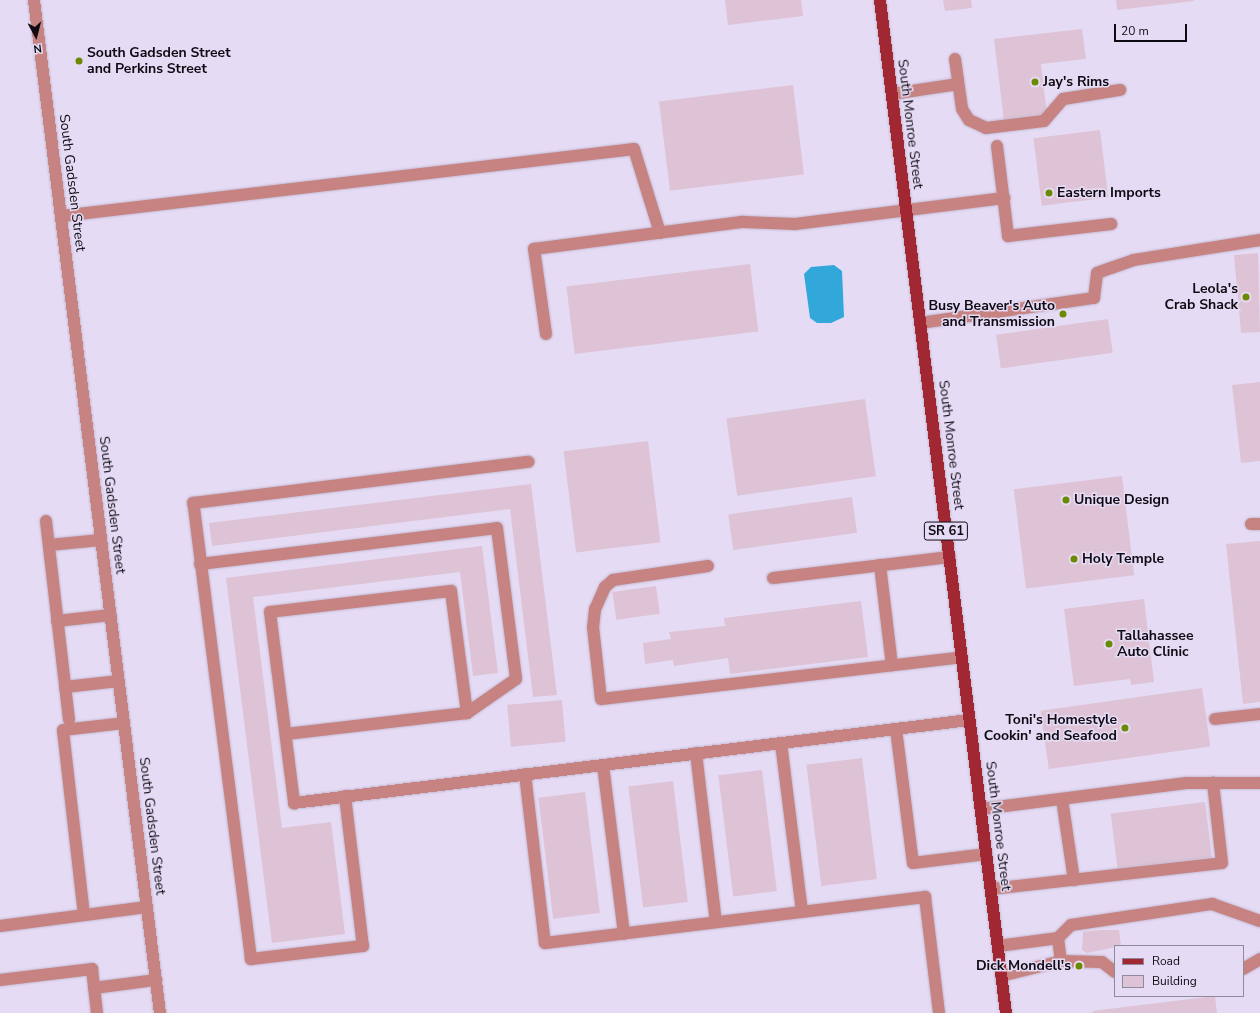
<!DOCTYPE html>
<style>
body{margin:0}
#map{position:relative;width:1260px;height:1013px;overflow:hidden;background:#e6dbf5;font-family:"Nunito Sans",sans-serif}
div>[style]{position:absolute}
.water>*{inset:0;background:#32a7d9}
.building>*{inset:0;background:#ddc3d5;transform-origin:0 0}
.roads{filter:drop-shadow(0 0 1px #c3bad1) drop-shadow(0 0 1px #c3bad1)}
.lane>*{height:12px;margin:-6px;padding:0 6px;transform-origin:6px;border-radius:6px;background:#c68382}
.street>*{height:12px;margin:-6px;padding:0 6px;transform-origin:6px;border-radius:6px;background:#c68382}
.primary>*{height:12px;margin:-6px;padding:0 6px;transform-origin:6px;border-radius:6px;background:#a12833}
.dots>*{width:11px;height:11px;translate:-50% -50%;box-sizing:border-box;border:2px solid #e6dbf5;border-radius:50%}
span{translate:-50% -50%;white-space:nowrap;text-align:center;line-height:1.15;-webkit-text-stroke:3px #e6dbf5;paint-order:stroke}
.shield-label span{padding:1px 3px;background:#e6dbf5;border:1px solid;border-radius:3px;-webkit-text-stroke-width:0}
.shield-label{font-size:13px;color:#0e0b13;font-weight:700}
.poi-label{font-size:14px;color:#0e0b13;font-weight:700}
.left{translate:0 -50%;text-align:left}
.right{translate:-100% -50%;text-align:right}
.street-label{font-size:14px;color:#0e0b13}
.legend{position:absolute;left:1114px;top:945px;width:130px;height:52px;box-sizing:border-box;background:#e6dbf5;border:1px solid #90889b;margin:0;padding:5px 7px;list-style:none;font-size:12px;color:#0e0b13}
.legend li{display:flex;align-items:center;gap:8px;height:20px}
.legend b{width:20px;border:1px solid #90889b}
.north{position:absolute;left:16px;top:16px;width:40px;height:40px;-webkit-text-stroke:3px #e6dbf5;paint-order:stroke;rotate:173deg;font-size:11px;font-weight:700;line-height:16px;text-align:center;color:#0e0b13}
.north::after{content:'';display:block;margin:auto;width:14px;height:18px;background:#0e0b13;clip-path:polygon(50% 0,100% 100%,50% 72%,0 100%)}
.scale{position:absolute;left:1114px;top:24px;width:73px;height:18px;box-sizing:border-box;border:2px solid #0e0b13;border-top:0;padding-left:5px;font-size:12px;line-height:14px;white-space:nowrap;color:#0e0b13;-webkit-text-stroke:3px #e6dbf5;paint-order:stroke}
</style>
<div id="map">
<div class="water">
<div style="clip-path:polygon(834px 265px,842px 271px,844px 317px,831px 323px,817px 323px,810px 318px,804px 274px,811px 267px)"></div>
</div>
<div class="building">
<div style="clip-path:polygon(725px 0,801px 0,803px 16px,728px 25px)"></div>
<div style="clip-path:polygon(943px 0,971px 0,972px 8px,945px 11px)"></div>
<div style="clip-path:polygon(1116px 0,1194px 0,1194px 1px,1117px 10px)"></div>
<div style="clip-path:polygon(1082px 29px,1086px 59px,1041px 64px,1047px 115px,1004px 121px,994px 39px)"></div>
<div style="left:793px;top:85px;width:90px;height:135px;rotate:83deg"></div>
<div style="left:1100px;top:130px;width:68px;height:67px;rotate:83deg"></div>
<div style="clip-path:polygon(1258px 253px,1260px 332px,1241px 333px,1234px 255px)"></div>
<div style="left:750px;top:264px;width:68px;height:185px;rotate:83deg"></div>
<div style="left:1108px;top:319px;width:34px;height:113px;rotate:82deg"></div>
<div style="clip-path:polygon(1260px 382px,1260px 461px,1241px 463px,1232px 385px)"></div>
<div style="left:865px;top:399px;width:78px;height:140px;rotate:82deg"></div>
<div style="left:648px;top:441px;width:102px;height:85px;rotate:83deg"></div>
<div style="left:1122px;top:476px;width:100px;height:109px;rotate:83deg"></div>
<div style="clip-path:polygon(531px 484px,557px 695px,533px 697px,510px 509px,212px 546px,209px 523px)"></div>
<div style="left:852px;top:497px;width:36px;height:125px;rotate:82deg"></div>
<div style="clip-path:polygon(1260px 541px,1260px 702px,1243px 704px,1226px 544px)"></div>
<div style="clip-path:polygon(482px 546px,498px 673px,473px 676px,460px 572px,253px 597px,282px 828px,331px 822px,345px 934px,272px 943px,226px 578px)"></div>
<div style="left:656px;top:586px;width:28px;height:44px;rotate:82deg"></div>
<div style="clip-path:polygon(1144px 599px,1154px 682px,1131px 685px,1130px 679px,1074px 686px,1064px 609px)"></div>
<div style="clip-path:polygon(861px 601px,868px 657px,730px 674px,728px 658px,674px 666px,673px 660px,645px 664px,643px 643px,671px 639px,669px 632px,725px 626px,724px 618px)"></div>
<div style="left:1202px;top:688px;width:59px;height:163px;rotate:82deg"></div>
<div style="left:562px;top:700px;width:42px;height:55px;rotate:85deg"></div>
<div style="left:862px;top:758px;width:122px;height:56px;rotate:83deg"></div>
<div style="left:762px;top:770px;width:122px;height:44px;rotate:83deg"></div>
<div style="left:673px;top:781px;width:122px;height:45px;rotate:83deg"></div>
<div style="left:585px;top:792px;width:122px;height:47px;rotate:83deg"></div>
<div style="left:1205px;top:802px;width:56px;height:95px;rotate:83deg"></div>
<div style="clip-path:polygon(1100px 930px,1119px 930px,1121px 946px,1087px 953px,1082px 950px,1083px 932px)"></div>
<div style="clip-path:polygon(1215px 996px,1217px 1013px,1093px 1013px,1092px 1011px)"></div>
</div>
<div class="roads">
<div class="lane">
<div style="left:955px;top:59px;width:50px;rotate:82deg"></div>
<div style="left:962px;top:109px;width:13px;rotate:58deg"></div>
<div style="left:969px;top:120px;width:19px;rotate:25deg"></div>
<div style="left:986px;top:128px;width:58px;rotate:-6.9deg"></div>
<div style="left:1044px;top:121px;width:29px;rotate:-49deg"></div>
<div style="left:1063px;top:99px;width:58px;rotate:-9deg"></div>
<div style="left:892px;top:94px;width:67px;rotate:-8.6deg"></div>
<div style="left:997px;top:146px;width:91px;rotate:83deg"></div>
<div style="left:1008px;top:236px;width:104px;rotate:-6.6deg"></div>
<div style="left:61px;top:216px;width:577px;rotate:-6.67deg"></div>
<div style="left:634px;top:149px;width:88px;rotate:72.8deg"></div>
<div style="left:920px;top:323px;width:176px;rotate:-8.2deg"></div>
<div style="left:1094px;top:298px;width:25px;rotate:-83deg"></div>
<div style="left:1097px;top:273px;width:15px;rotate:-20deg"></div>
<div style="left:1111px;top:268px;width:24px;rotate:-19deg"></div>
<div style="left:1134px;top:260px;width:128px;rotate:-9deg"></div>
<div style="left:546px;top:334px;width:86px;rotate:-98deg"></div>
<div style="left:534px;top:249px;width:211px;rotate:-7.4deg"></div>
<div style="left:743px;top:222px;width:52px;rotate:2.2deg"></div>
<div style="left:795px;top:224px;width:211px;rotate:-7.1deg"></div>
<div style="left:46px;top:521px;width:200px;rotate:83.4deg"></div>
<div style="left:1251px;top:524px;width:9px"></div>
<div style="left:49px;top:545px;width:52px;rotate:-5.5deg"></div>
<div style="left:200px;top:564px;width:299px;rotate:-6.9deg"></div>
<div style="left:497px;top:528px;width:152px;rotate:82.8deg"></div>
<div style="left:516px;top:679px;width:60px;rotate:145.2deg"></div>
<div style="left:467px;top:713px;width:182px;rotate:173.4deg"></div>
<div style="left:880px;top:565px;width:101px;rotate:83.2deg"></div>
<div style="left:708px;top:566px;width:96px;rotate:171.6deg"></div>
<div style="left:613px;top:580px;width:11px;rotate:139deg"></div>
<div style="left:605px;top:587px;width:24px;rotate:114deg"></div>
<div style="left:595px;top:609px;width:18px;rotate:96deg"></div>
<div style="left:593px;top:627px;width:72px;rotate:83.7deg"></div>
<div style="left:601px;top:699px;width:363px;rotate:-6.6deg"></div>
<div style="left:773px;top:578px;width:178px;rotate:-6.8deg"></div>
<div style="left:57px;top:621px;width:54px;rotate:-6.3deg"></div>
<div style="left:65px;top:687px;width:54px;rotate:-6.3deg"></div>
<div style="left:467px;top:713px;width:123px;rotate:-97.5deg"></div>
<div style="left:451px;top:591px;width:182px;rotate:173.4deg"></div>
<div style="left:270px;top:612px;width:193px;rotate:82.8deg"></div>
<div style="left:294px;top:803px;width:680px;rotate:-7.01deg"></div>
<div style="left:1215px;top:719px;width:45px;rotate:-6.3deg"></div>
<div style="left:896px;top:729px;width:135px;rotate:82.8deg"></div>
<div style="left:913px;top:863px;width:74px;rotate:-7deg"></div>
<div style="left:781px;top:743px;width:170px;rotate:82.9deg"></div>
<div style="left:696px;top:753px;width:170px;rotate:83.3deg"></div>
<div style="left:603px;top:765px;width:170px;rotate:82.9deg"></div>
<div style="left:525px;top:774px;width:170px;rotate:83.3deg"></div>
<div style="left:545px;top:943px;width:383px;rotate:-6.9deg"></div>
<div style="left:925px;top:897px;width:117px;rotate:83.1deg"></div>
<div style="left:345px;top:796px;width:151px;rotate:83.2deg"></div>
<div style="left:363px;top:946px;width:113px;rotate:173.4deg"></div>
<div style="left:251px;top:959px;width:460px;rotate:-97.2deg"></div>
<div style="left:193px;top:503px;width:338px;rotate:-7deg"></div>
<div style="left:1062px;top:799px;width:82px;rotate:81.6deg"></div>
<div style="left:981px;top:809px;width:207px;rotate:-7.2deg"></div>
<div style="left:1186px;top:783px;width:74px"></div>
<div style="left:991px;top:889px;width:232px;rotate:-6.4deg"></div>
<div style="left:1222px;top:863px;width:81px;rotate:-96.4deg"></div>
<div style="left:84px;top:915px;width:186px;rotate:-96.5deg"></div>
<div style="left:63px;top:730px;width:61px;rotate:-6.5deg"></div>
<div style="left:0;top:926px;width:148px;rotate:-7.4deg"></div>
<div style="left:1058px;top:938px;width:23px;rotate:83deg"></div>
<div style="left:998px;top:946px;width:61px;rotate:-7.6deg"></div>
<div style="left:1058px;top:938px;width:18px;rotate:-45deg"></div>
<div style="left:1071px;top:925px;width:143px;rotate:-8.5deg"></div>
<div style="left:1212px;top:904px;width:51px;rotate:19.5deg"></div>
<div style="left:1243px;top:969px;width:20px;rotate:-30deg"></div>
<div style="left:1001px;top:976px;width:62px;rotate:-14deg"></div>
<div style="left:1061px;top:961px;width:41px;rotate:1.4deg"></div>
<div style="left:1102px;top:962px;width:16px;rotate:38deg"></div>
<div style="left:0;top:980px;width:93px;rotate:-6.8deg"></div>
<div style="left:92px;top:969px;width:44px;rotate:83.5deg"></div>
<div style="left:94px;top:988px;width:63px;rotate:-7.4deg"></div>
</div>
<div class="street">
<div style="left:34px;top:0;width:1021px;rotate:82.91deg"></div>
</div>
<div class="primary">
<div style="left:880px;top:0;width:1021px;rotate:82.91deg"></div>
</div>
</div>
<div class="dots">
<div style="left:79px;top:61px;background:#6c8902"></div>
<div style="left:1035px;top:82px;background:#6c8902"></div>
<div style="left:1049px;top:193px;background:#6c8902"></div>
<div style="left:1246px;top:297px;background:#6c8902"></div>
<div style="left:1063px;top:314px;background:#6c8902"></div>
<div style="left:1066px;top:500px;background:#6c8902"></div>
<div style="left:1074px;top:559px;background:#6c8902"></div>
<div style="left:1109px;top:644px;background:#6c8902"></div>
<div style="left:1125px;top:728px;background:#6c8902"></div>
<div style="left:1079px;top:966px;background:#6c8902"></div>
</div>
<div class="shield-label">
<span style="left:946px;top:531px">SR 61</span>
</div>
<div class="poi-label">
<span class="left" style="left:87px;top:61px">South Gadsden Street<br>and Perkins Street</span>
<span class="left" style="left:1043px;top:82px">Jay's Rims</span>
<span class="left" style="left:1057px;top:193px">Eastern Imports</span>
<span class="right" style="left:1238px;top:297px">Leola's<br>Crab Shack</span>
<span class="right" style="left:1055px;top:314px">Busy Beaver's Auto<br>and Transmission</span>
<span class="left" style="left:1074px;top:500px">Unique Design</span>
<span class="left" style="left:1082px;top:559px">Holy Temple</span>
<span class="left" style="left:1117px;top:644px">Tallahassee<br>Auto Clinic</span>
<span class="right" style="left:1117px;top:728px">Toni's Homestyle<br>Cookin' and Seafood</span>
<span class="right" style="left:1071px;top:966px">Dick Mondell's</span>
</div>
<div class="street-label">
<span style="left:910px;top:124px;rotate:83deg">South Monroe Street</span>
<span style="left:72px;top:183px;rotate:83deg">South Gadsden Street</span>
<span style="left:951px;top:445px;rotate:83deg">South Monroe Street</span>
<span style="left:112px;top:505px;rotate:83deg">South Gadsden Street</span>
<span style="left:152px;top:826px;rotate:83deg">South Gadsden Street</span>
<span style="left:998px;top:826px;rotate:83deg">South Monroe Street</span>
</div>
<ul class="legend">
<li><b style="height:5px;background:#a12833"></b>Road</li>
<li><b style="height:11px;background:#ddc3d5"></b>Building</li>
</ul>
<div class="north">N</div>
<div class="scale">20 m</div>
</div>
